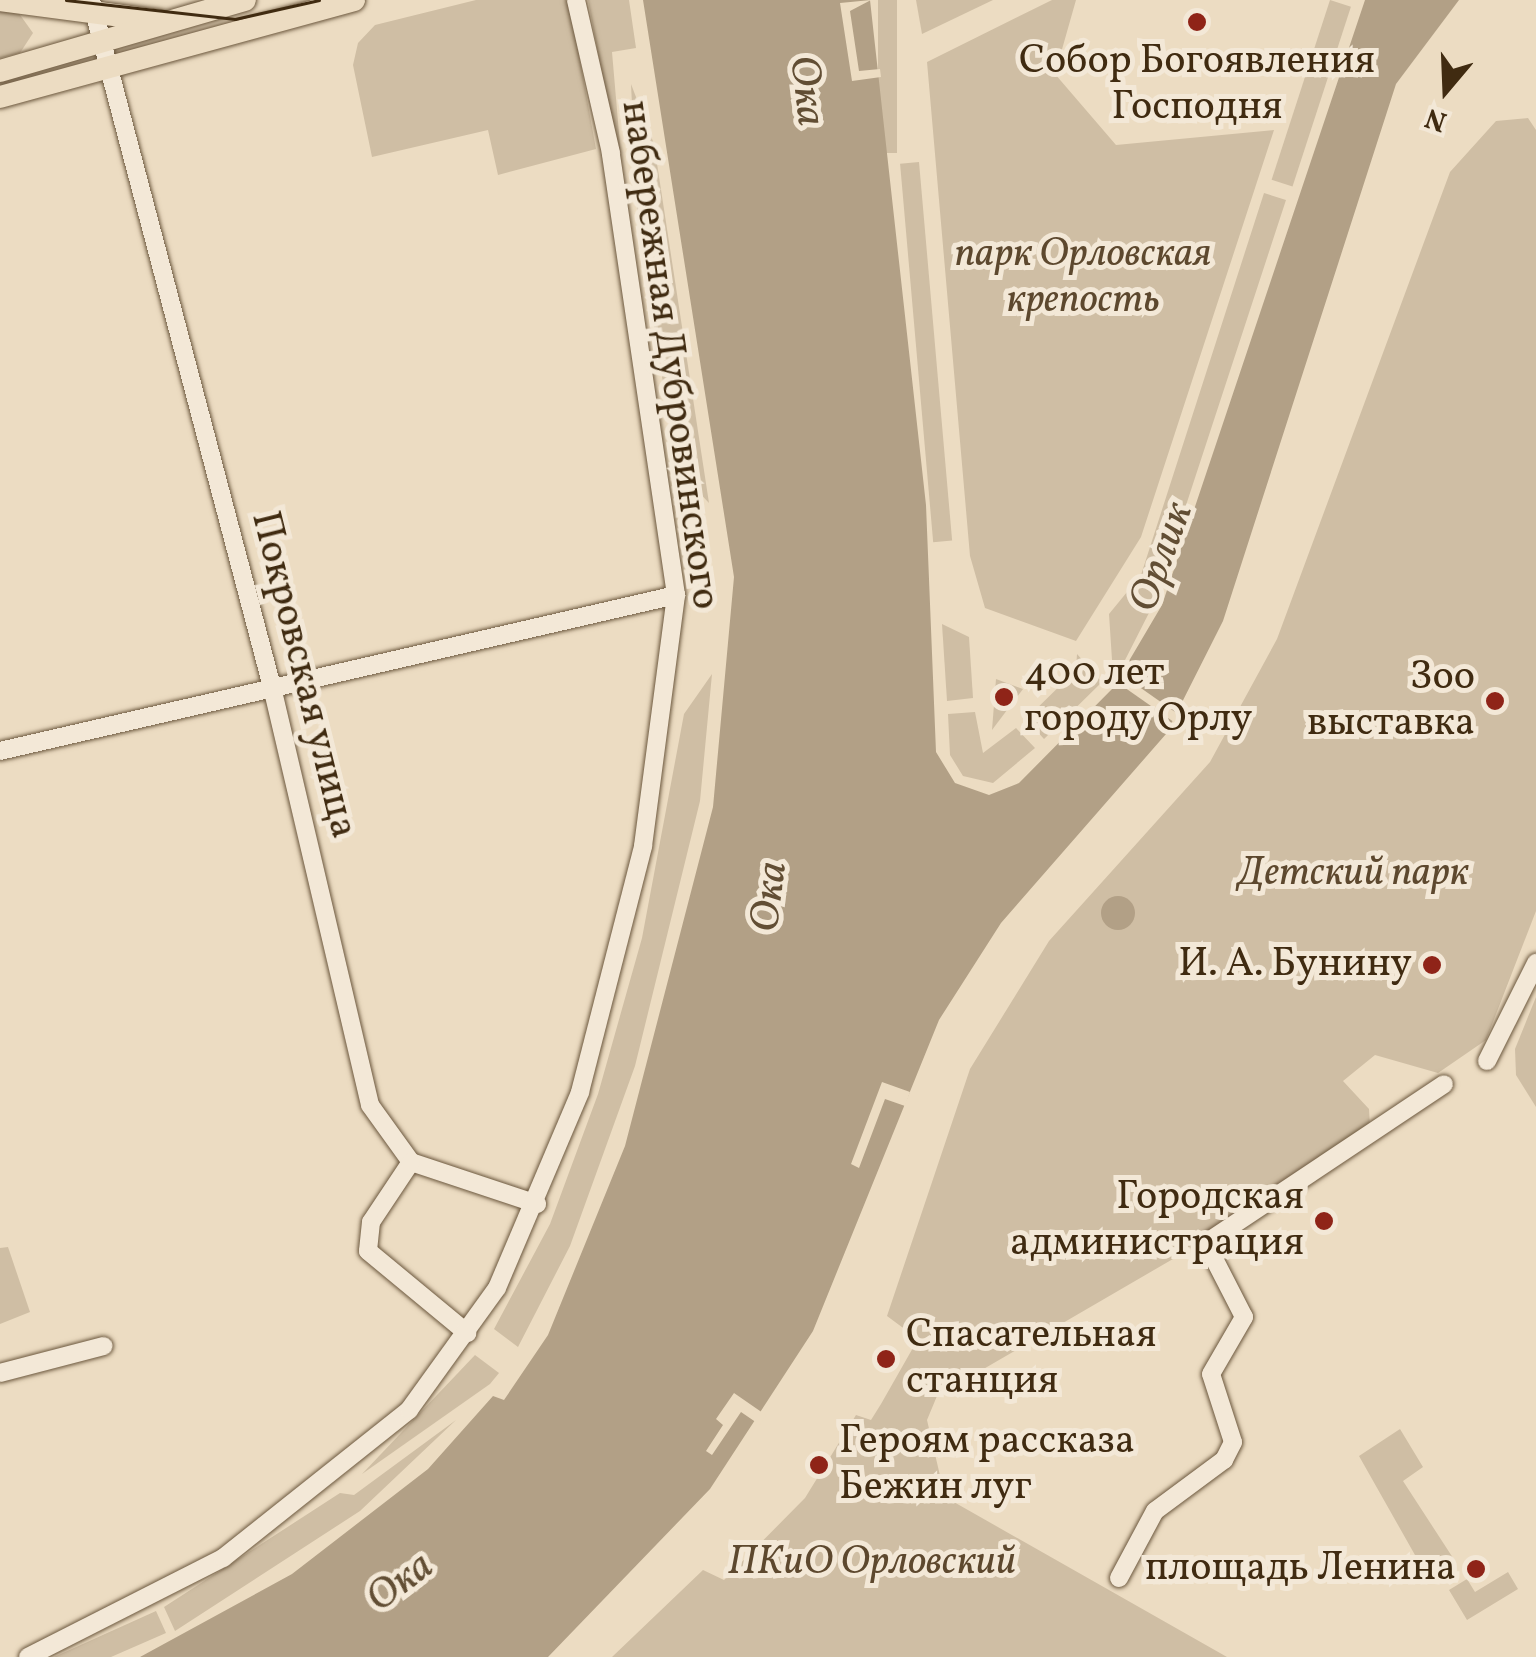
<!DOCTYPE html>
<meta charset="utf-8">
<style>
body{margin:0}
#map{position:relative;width:1536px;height:1657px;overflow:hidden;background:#ecdcc2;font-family:Vollkorn,serif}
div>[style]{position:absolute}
.green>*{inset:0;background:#cfbea4;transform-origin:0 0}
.water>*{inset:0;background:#b2a086}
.round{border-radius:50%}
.pier>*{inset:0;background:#ecdcc2;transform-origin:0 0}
.roads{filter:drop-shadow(0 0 2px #6b573d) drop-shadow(0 0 2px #6b573d)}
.minor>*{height:18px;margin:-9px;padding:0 9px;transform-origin:9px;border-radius:9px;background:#f3e8d7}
.major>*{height:22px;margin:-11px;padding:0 11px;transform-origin:11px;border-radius:11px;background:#ecdcc2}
.tram>*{height:2.5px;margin:-1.25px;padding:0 1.25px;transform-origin:1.25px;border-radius:1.25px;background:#402b11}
.dots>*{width:28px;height:28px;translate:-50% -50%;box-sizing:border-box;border:5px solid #f3e8d7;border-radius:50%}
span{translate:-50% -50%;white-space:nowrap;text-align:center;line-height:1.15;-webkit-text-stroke:10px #f3e8d7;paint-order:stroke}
.poi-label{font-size:40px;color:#402b11}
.left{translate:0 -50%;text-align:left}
.right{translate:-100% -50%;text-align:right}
.park-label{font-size:40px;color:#5d482e;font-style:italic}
.street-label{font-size:40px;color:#402b11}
.water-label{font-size:42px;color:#624e34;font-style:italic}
.north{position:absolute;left:1396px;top:40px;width:100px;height:100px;-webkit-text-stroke:8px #f3e8d7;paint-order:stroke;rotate:199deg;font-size:28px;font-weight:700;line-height:40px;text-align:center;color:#402b11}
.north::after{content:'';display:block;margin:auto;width:35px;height:45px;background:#402b11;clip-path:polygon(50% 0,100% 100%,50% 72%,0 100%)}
</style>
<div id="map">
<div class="green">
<div style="clip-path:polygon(476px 0,569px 0,596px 149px,498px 175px,488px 130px,372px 157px,353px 65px,358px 43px,375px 25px)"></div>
<div style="clip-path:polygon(588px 0,629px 0,636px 48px,612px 52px,624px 191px)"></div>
<div style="left:878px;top:0;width:19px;height:153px"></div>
<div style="clip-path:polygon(916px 0,993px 0,922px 34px)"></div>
<div style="clip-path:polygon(1052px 0,1076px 0,1055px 74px,1116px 145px,1274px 130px,1141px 537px,1076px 641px,985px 608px,970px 556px,927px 62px)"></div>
<div style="left:1330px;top:0;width:22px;height:189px;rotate:18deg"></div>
<div style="clip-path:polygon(0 9px,18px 12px,33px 33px,20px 53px,0 58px)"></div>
<div style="clip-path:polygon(631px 84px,654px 144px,709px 503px,677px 469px,638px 228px)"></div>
<div style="clip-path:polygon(1528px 118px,1536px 130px,1536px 911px,1486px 1040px,1438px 1073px,1375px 1055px,1343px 1081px,1369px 1109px,1370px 1128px,1185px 1252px,937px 1396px,927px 1420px,945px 1497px,1227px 1657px,612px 1657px,703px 1570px,724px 1580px,805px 1498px,856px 1415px,871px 1420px,881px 1404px,918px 1339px,887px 1316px,970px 1069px,1049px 941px,1210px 762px,1277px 639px,1450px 172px,1496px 121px)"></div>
<div style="left:919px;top:162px;width:380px;height:19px;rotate:85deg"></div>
<div style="clip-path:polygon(1264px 193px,1286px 200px,1154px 603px,1122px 666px,1112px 660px,1109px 614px,1141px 575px)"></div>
<div style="clip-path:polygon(942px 624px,969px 637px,973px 698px,947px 701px)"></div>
<div style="clip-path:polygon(1077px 654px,1102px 682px,1044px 739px,1026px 719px,1076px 670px)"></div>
<div style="clip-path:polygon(712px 674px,700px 801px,635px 1066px,570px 1246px,518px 1347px,494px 1329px,550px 1224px,598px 1094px,642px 938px,684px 714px)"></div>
<div style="clip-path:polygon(996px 679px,1023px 689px,992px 730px)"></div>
<div style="clip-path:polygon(975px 712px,983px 753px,1016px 728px,1035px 748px,993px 783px,963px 776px,950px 755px,948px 714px)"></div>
<div style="clip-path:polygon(1536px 997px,1536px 1107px,1516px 1075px,1515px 1049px)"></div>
<div style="clip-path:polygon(8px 1247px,30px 1312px,0 1324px,0 1248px)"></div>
<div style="clip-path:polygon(475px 1355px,499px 1373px,490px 1384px,362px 1474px)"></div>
<div style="clip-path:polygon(456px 1420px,360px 1511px,175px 1631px,164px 1607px,340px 1493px,354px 1495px)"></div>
<div style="clip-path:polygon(1400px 1429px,1423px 1467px,1403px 1481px,1455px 1561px,1428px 1578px,1359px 1456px)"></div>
<div style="clip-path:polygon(1508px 1572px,1518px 1589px,1467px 1620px,1449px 1590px,1467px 1579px,1475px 1592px)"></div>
<div style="clip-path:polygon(156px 1611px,166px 1633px,111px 1657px,54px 1657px)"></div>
</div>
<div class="water">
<div style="clip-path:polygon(643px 0,870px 0,926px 505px,936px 752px,955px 783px,989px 795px,1019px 783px,1113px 688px,1162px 605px,1365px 0,1459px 0,1396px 84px,1223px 621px,1166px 734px,1001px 923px,939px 1020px,813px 1331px,710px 1489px,548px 1657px,140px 1657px,292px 1574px,428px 1469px,493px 1396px,504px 1400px,548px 1335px,625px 1146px,713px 807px,734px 577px)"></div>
<div class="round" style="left:1101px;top:896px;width:34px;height:34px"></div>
</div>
<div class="pier">
<div style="clip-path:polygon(871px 0,850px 11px,859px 71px,880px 69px,881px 77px,852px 81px,840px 3px)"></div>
<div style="left:1118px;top:672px;width:74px;height:9px;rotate:35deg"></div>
<div style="clip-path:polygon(882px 1082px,910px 1092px,905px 1106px,885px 1099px,859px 1168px,851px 1164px)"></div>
<div style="clip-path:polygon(734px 1393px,766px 1415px,760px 1425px,741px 1412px,712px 1455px,706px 1451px,723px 1425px,716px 1419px)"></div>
</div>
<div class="roads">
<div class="minor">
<div style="left:91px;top:0;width:710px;rotate:75.24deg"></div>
<div style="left:272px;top:687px;width:429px;rotate:76.8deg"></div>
<div style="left:370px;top:1105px;width:70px;rotate:54.3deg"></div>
<div style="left:411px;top:1162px;width:133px;rotate:18.4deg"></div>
<div style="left:0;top:751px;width:694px;rotate:-12.99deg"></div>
<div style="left:1487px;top:1061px;width:110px;rotate:-63.4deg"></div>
<div style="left:411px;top:1162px;width:72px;rotate:123.7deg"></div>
<div style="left:371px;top:1222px;width:29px;rotate:96deg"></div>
<div style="left:368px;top:1251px;width:129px;rotate:39.6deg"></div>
<div style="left:0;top:1373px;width:107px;rotate:-14.6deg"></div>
<div style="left:1119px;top:1578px;width:76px;rotate:-61.8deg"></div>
<div style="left:1155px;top:1511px;width:86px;rotate:-36.5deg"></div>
<div style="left:1224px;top:1460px;width:20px;rotate:-63deg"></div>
<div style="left:1233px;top:1442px;width:71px;rotate:-107.9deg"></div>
<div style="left:1211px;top:1374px;width:66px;rotate:-59.9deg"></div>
<div style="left:1244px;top:1317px;width:83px;rotate:-117.2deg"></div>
<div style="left:1206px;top:1243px;width:286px;rotate:-33.7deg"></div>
<div style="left:28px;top:1657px;width:219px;rotate:-26.9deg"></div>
<div style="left:223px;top:1558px;width:238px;rotate:-38.5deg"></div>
<div style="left:409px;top:1410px;width:150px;rotate:-54.2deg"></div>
<div style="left:497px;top:1288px;width:213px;rotate:-67deg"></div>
<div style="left:580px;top:1092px;width:254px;rotate:-75.6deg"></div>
<div style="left:643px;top:846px;width:253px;rotate:-82.5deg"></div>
<div style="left:676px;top:595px;width:447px;rotate:-98.4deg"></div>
<div style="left:611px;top:153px;width:157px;rotate:-102.9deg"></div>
</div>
<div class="major">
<div style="left:0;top:0;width:161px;rotate:7.5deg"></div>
<div style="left:0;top:71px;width:255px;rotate:-16.2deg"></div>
<div style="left:0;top:97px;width:367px;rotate:-15.3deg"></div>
</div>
</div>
<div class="tram">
<div style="left:66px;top:0;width:170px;rotate:6.4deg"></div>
<div style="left:235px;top:19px;width:86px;rotate:-12.7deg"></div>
</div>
<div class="dots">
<div style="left:1197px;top:22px;background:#8f2418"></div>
<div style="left:1004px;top:697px;background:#8f2418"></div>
<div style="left:1495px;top:701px;background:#8f2418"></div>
<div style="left:1432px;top:965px;background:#8f2418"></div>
<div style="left:1324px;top:1221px;background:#8f2418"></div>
<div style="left:886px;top:1359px;background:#8f2418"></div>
<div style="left:819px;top:1465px;background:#8f2418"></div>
<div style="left:1476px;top:1569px;background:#8f2418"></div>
</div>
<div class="poi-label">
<span style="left:1197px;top:85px">Собор Богоявления<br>Господня</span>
<span class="left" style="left:1024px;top:697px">400 лет<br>городу Орлу</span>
<span class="right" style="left:1475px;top:701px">Зоо<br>выставка</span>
<span class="right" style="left:1412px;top:965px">И. А. Бунину</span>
<span class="right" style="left:1304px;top:1221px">Городская<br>администрация</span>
<span class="left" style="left:906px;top:1359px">Спасательная<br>станция</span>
<span class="left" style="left:839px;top:1465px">Героям рассказа<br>Бежин луг</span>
<span class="right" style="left:1456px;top:1569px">площадь Ленина</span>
</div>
<div class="park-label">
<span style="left:1083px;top:278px">парк Орловская<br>крепость</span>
<span style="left:1353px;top:874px">Детский парк</span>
<span style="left:872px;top:1563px">ПКиО Орловский</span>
</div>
<div class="street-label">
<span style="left:669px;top:355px;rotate:82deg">набережная Дубровинского</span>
<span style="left:303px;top:675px;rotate:76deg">Покровская улица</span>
</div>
<div class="water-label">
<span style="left:805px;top:91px;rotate:83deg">Ока</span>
<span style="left:1163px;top:558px;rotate:-70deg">Орлик</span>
<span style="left:771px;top:897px;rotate:-83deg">Ока</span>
<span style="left:401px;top:1584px;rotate:-37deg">Ока</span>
</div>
<div class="north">N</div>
</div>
